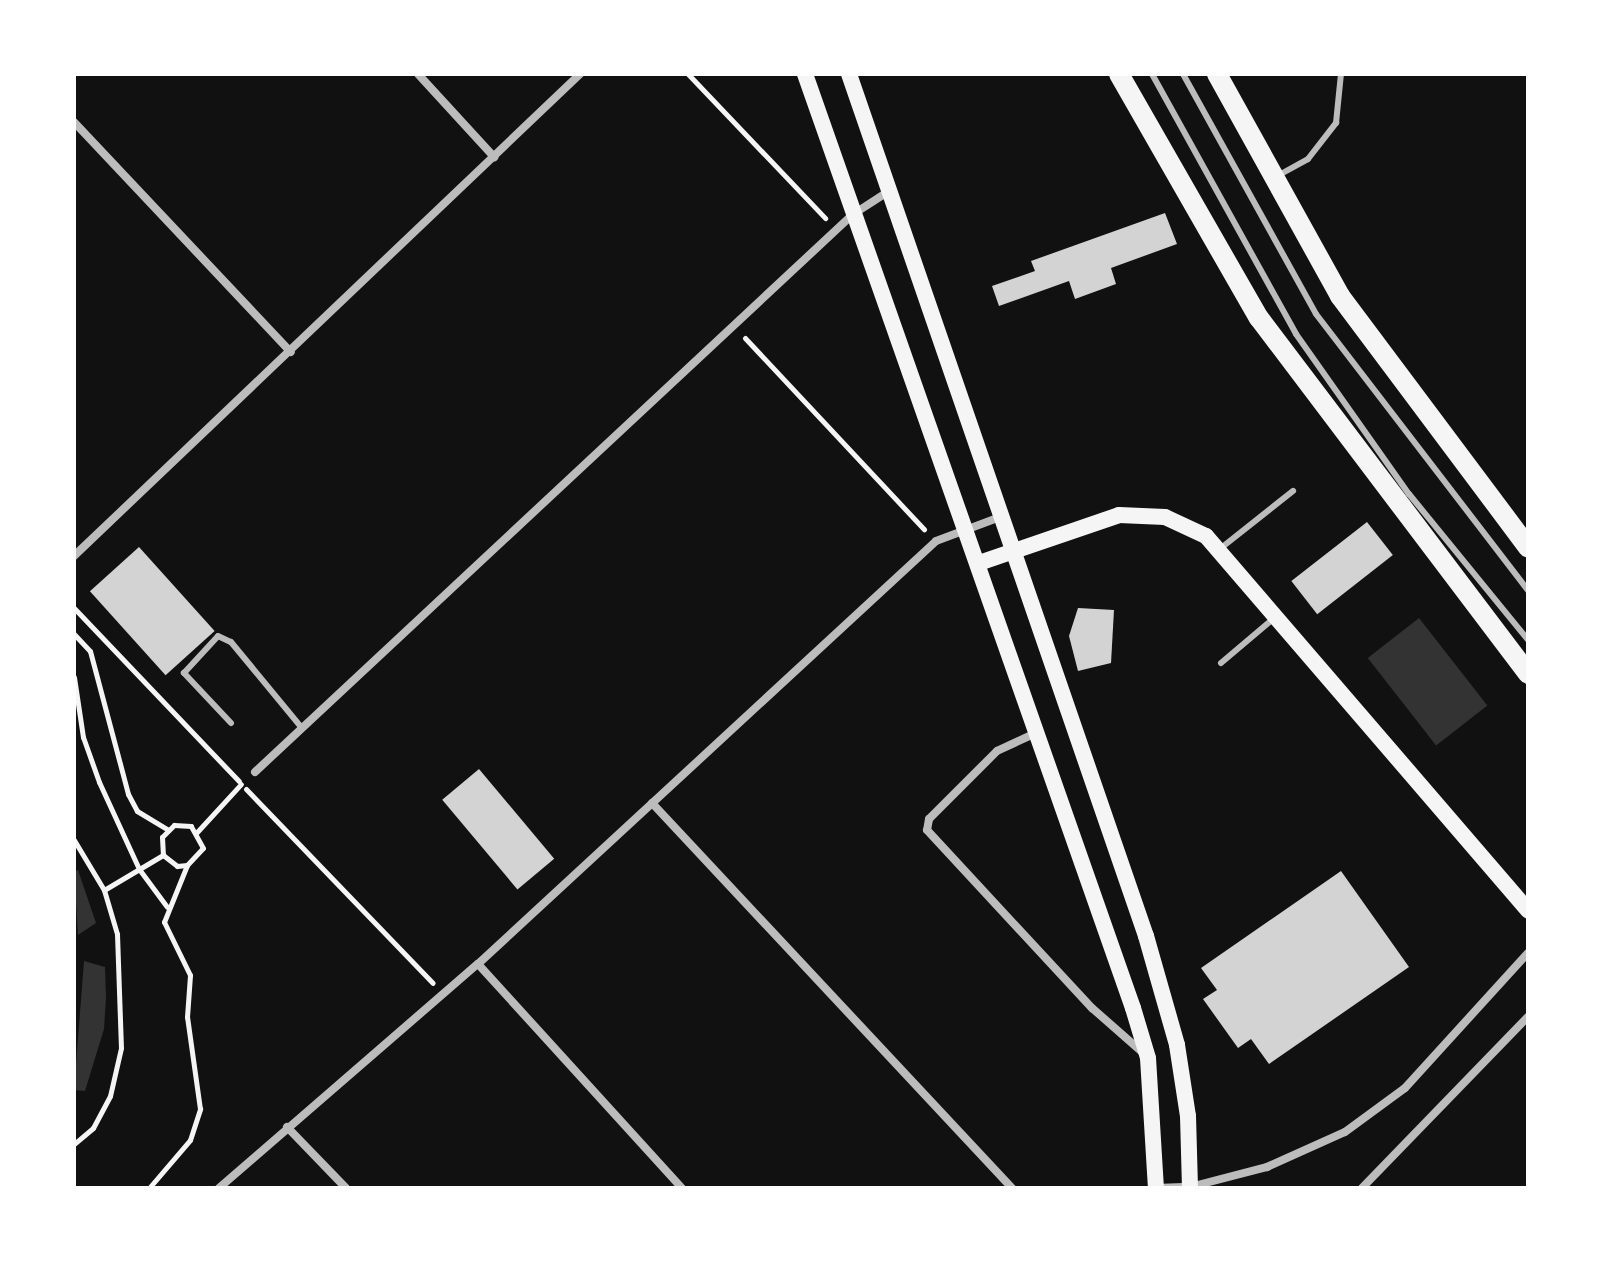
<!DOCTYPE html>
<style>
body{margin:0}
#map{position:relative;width:1602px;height:1262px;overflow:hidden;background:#111;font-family:Cabin,sans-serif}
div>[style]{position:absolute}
.water>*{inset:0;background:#333;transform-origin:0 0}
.building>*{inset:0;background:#d3d3d3;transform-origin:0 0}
.path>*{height:5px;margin:-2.5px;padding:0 2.5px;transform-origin:2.5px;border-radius:2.5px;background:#f5f5f5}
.service>*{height:6px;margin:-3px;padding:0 3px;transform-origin:3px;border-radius:3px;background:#bcbcbc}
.minor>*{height:8px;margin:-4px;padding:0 4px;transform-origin:4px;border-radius:4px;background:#bcbcbc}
.secondary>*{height:16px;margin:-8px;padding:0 8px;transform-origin:8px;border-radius:8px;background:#f5f5f5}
.primary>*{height:20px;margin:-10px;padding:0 10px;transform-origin:10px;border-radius:10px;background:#f5f5f5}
span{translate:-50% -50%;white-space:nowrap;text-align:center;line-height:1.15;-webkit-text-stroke:6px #fff;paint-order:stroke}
.frame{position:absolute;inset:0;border:76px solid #fff;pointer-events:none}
</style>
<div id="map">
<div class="water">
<div style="left:1419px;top:618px;width:111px;height:65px;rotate:52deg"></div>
<div style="clip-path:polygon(78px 870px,96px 923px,78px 935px,74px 872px)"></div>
<div style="clip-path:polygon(84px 961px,105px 967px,106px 998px,104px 1029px,85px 1091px,74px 1090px)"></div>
</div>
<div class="building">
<div style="clip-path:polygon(1165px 213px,1177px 244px,1111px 268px,1116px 284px,1075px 299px,1069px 281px,999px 306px,992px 286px,1035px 271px,1031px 261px)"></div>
<div style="left:1367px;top:522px;width:42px;height:96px;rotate:52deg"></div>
<div style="left:139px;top:547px;width:113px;height:66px;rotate:48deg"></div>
<div style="clip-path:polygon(1078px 608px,1114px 610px,1111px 663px,1078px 671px,1069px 636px)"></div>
<div style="left:479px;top:769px;width:117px;height:48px;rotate:50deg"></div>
<div style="clip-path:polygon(1341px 871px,1409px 967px,1269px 1064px,1251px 1039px,1238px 1048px,1203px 999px,1217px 990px,1201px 968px)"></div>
</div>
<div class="path">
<div style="left:688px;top:74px;width:199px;rotate:46.4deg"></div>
<div style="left:745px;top:338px;width:262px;rotate:46.9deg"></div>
<div style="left:74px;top:608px;width:239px;rotate:46.4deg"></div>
<div style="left:74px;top:634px;width:23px;rotate:47deg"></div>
<div style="left:90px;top:651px;width:148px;rotate:75.1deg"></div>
<div style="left:128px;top:794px;width:19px;rotate:62deg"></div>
<div style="left:137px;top:811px;width:35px;rotate:31deg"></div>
<div style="left:74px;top:677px;width:61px;rotate:81.5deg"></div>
<div style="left:83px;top:737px;width:48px;rotate:70.4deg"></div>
<div style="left:99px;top:782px;width:96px;rotate:65.3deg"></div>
<div style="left:139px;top:869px;width:47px;rotate:53.6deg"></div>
<div style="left:246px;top:789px;width:269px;rotate:46.1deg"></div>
<div style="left:197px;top:832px;width:65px;rotate:-47.5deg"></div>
<div style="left:74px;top:840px;width:58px;rotate:59deg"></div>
<div style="left:104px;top:890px;width:46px;rotate:73.5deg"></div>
<div style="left:117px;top:934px;width:114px;rotate:88deg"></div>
<div style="left:121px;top:1048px;width:49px;rotate:102.9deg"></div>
<div style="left:110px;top:1096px;width:36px;rotate:118deg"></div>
<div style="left:93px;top:1128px;width:25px;rotate:140deg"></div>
<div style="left:104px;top:890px;width:69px;rotate:-30.7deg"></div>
<div style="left:149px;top:1188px;width:63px;rotate:-49.5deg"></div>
<div style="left:190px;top:1140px;width:33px;rotate:-72deg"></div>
<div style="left:200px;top:1109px;width:93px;rotate:-98deg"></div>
<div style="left:187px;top:1017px;width:42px;rotate:-85.9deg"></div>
<div style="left:190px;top:975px;width:59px;rotate:-116.1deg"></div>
<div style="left:164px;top:922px;width:61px;rotate:-68deg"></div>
<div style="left:187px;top:865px;width:23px;rotate:-47deg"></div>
<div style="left:203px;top:848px;width:25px;rotate:-119deg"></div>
<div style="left:191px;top:826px;width:17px;rotate:-177deg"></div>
<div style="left:174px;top:825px;width:17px;rotate:135deg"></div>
<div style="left:162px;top:837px;width:18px;rotate:87deg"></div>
<div style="left:163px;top:855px;width:18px;rotate:38deg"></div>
<div style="left:177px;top:866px;width:10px;rotate:-6deg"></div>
</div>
<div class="service">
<div style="left:1152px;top:74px;width:297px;rotate:61deg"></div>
<div style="left:1296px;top:334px;width:196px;rotate:54.8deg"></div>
<div style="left:1409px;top:494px;width:188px;rotate:50.8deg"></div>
<div style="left:1183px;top:74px;width:274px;rotate:61deg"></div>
<div style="left:1316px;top:314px;width:348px;rotate:52.5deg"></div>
<div style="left:1279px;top:175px;width:33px;rotate:-29deg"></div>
<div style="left:1308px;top:159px;width:46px;rotate:-52.1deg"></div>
<div style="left:1336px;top:123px;width:49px;rotate:-84.2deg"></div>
<div style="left:1221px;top:548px;width:92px;rotate:-38.4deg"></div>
<div style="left:1221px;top:663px;width:68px;rotate:-40.2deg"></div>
<div style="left:231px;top:723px;width:69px;rotate:-133.2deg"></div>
<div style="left:184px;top:673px;width:50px;rotate:-47.4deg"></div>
<div style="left:218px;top:636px;width:14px;rotate:25deg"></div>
<div style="left:231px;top:642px;width:110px;rotate:50.5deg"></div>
</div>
<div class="minor">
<div style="left:418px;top:74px;width:113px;rotate:47.5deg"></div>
<div style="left:74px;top:122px;width:316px;rotate:46.7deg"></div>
<div style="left:74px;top:556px;width:699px;rotate:-43.61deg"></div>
<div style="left:1038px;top:732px;width:45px;rotate:155.1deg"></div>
<div style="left:997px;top:751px;width:96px;rotate:135deg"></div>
<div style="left:929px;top:819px;width:11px;rotate:100deg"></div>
<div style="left:927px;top:830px;width:243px;rotate:47.2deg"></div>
<div style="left:1092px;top:1008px;width:67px;rotate:41.3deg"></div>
<div style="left:255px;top:772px;width:816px;rotate:-43.01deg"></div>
<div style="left:852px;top:215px;width:44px;rotate:-33deg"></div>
<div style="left:652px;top:803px;width:527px;rotate:46.92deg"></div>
<div style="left:478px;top:964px;width:303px;rotate:47.7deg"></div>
<div style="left:287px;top:1127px;width:85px;rotate:46deg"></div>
<div style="left:219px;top:1188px;width:342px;rotate:-40.9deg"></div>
<div style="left:478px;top:964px;width:623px;rotate:-42.72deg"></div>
<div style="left:936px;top:541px;width:72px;rotate:-20.5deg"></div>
<div style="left:1156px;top:1188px;width:34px;rotate:-2deg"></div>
<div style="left:1190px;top:1187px;width:80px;rotate:-14.6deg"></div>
<div style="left:1267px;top:1167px;width:85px;rotate:-24.2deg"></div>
<div style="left:1345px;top:1132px;width:74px;rotate:-36.3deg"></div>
<div style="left:1405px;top:1088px;width:183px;rotate:-47.7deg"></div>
<div style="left:1362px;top:1188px;width:238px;rotate:-45.9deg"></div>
</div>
<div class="secondary">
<div style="left:805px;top:74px;width:990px;rotate:70.65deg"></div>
<div style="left:1133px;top:1008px;width:52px;rotate:73.3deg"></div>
<div style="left:1148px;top:1058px;width:130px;rotate:86.5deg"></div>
<div style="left:849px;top:74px;width:912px;rotate:70.99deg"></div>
<div style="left:1146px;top:936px;width:113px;rotate:74.1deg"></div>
<div style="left:1177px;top:1045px;width:72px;rotate:81.2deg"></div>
<div style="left:1188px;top:1116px;width:72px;rotate:88.4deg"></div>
<div style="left:979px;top:563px;width:148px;rotate:-18.9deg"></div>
<div style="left:1119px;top:515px;width:46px;rotate:2.5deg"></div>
<div style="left:1165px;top:517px;width:45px;rotate:24.9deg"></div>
<div style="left:1206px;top:536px;width:494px;rotate:49.3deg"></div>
</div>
<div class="primary">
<div style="left:1119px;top:74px;width:281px;rotate:60.2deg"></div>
<div style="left:1259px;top:318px;width:446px;rotate:52.9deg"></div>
<div style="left:1217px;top:74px;width:254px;rotate:61deg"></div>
<div style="left:1340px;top:296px;width:314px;rotate:53.2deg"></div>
</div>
<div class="frame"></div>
</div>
